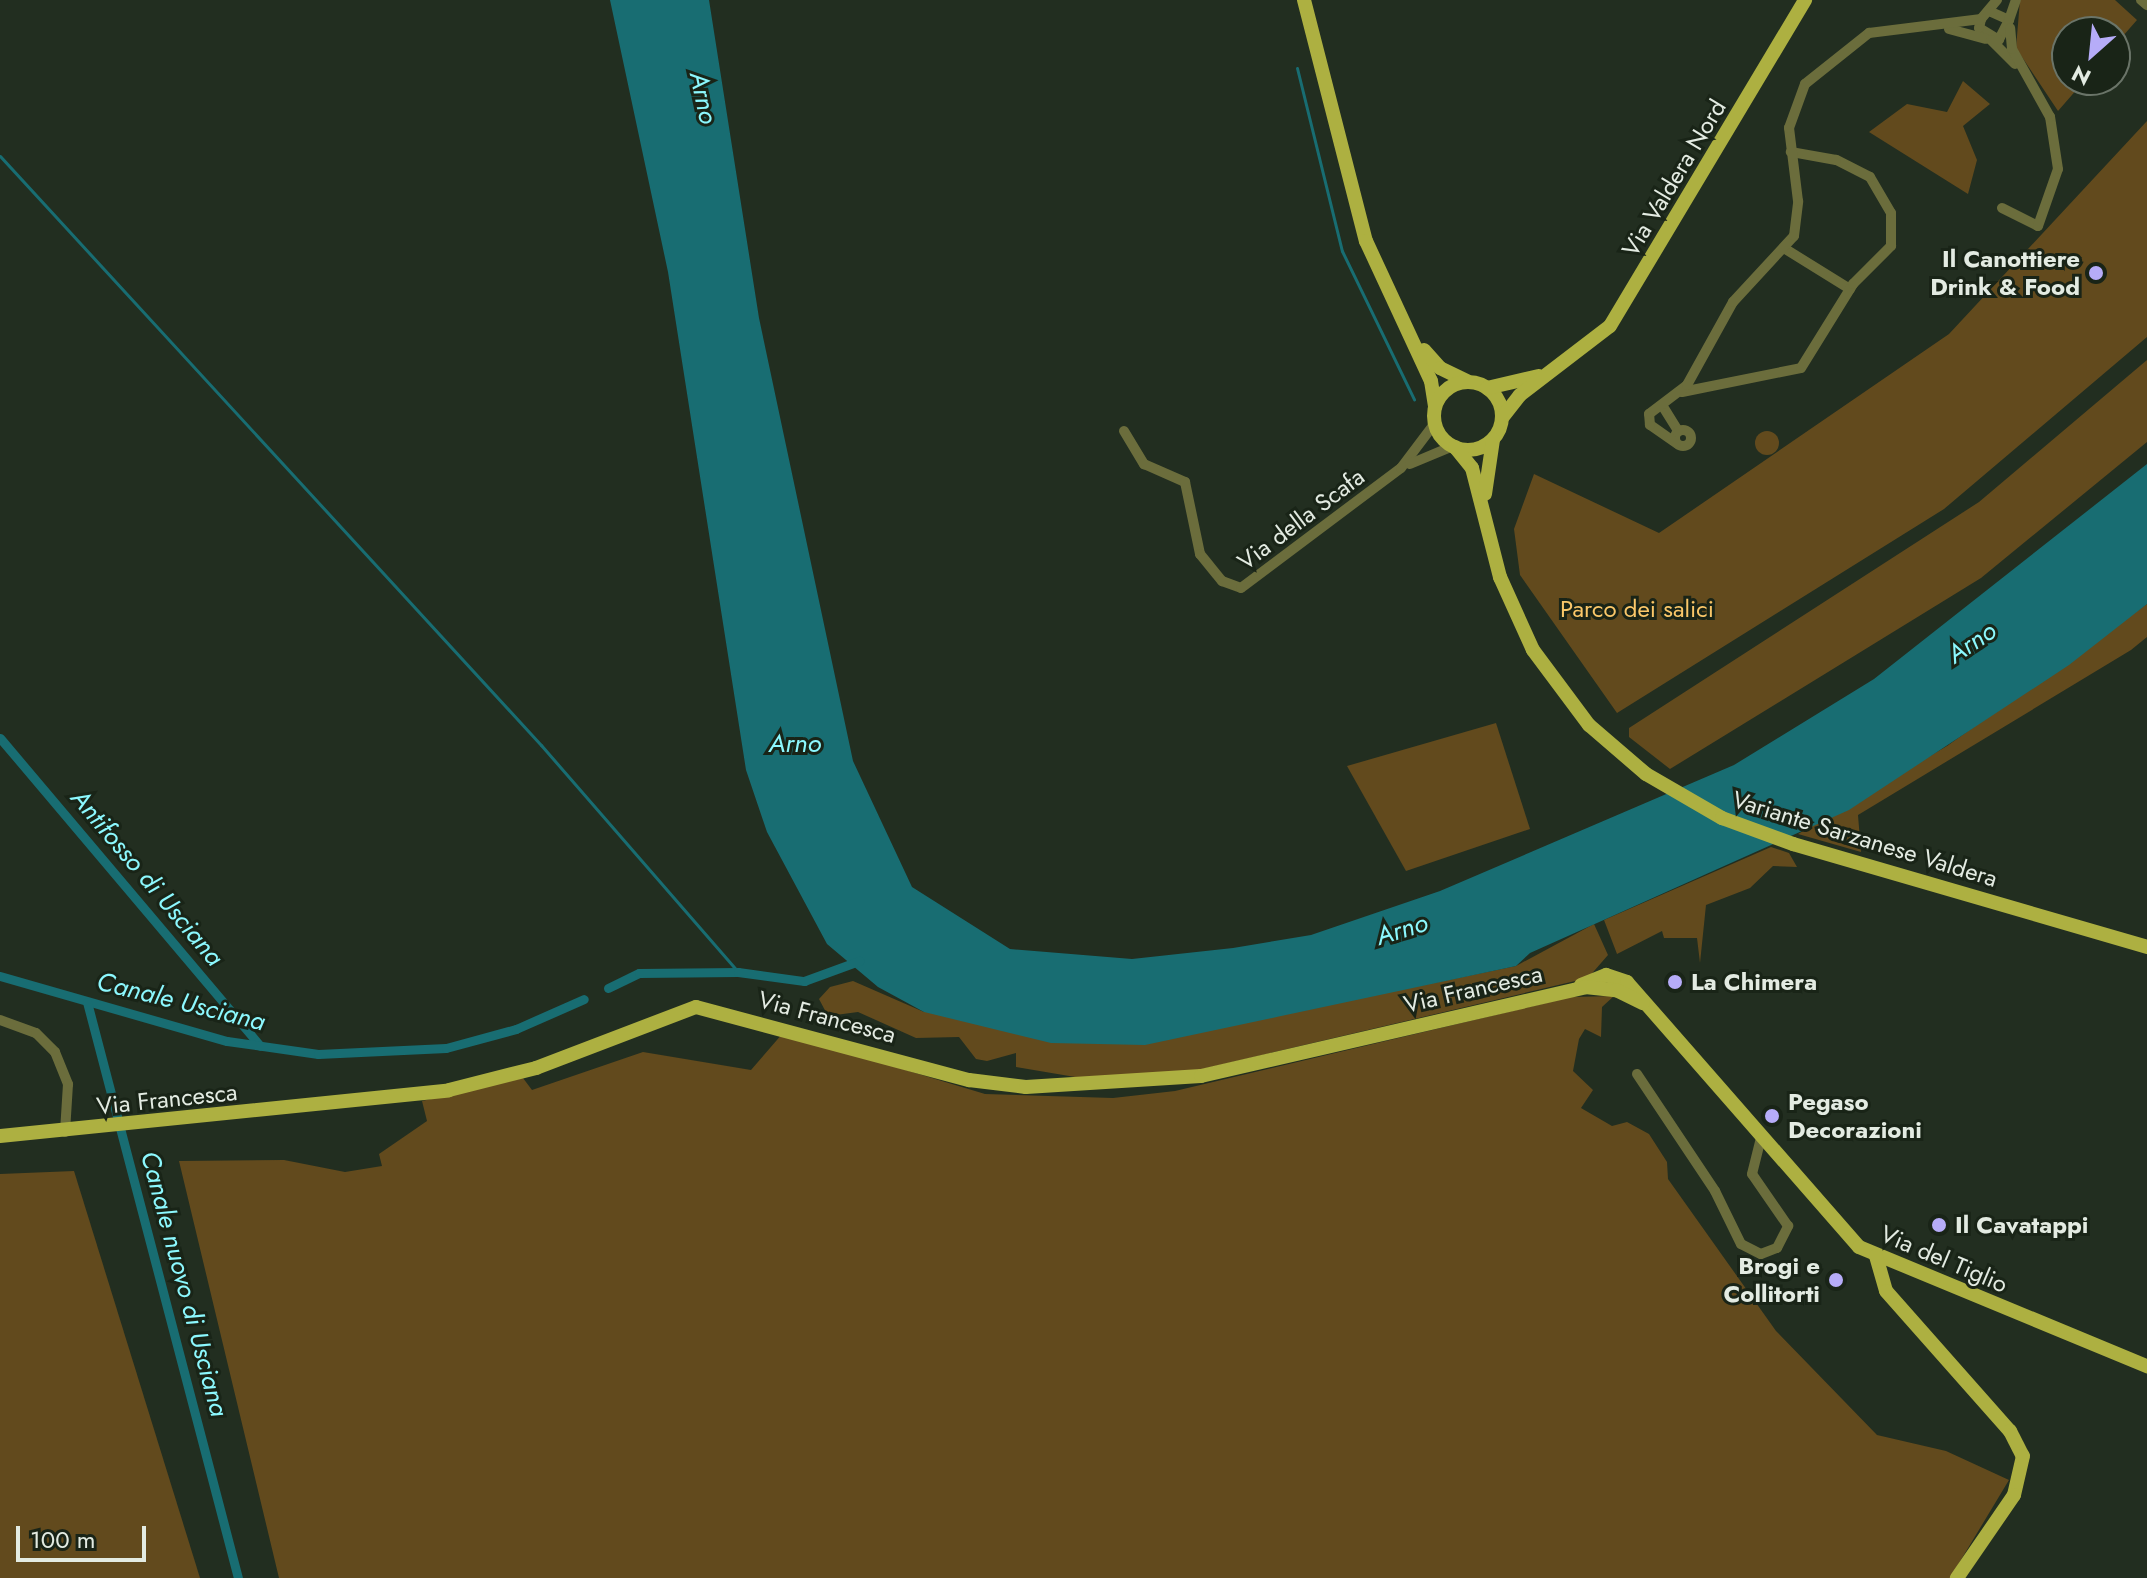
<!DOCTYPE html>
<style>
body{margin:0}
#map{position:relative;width:2147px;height:1578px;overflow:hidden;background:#222e20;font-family:Jost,sans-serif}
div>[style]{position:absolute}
.green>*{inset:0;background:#624a1d}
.round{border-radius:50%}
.water>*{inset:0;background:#186d72}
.stream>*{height:3px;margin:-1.5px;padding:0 1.5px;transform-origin:1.5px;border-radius:1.5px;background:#186d72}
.canal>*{height:9px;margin:-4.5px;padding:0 4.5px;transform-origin:4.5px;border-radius:4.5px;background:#186d72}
.minor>*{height:10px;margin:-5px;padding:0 5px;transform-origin:5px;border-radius:5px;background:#6b6d3c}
.minor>.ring{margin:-5px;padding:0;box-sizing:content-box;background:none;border:10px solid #6b6d3c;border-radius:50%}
.major>*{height:14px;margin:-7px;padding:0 7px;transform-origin:7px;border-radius:7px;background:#adb041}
.major>.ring{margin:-7px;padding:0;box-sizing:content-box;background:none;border:14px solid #adb041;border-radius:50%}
.dots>*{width:22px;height:22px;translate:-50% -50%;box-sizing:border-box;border:4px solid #192417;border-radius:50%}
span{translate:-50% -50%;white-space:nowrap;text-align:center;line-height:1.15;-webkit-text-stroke:6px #192417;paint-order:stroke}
.street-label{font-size:24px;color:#e3ebe2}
.poi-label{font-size:24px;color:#e3ebe2;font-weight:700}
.right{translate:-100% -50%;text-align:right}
.left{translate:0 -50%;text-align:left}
.park-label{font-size:24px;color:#fac769}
.water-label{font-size:26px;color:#8cf8fe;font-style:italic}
.north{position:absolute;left:2051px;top:16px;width:80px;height:80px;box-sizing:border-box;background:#192417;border:2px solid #6a7468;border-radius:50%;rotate:207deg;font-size:22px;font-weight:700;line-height:32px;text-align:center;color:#e3ebe2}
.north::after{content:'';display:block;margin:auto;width:28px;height:36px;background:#b6acf8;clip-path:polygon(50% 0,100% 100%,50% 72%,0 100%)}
.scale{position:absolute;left:16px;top:1526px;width:130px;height:36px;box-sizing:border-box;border:4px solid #e3ebe2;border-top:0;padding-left:10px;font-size:24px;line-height:28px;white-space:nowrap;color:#e3ebe2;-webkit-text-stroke:6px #192417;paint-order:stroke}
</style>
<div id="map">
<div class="green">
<div style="clip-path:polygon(2020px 0,2115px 0,2137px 20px,2115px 45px,2115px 32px,2067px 32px,2067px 80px,2085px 80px,2058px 111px,2016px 48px)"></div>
<div style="clip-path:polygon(1963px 81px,1990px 104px,1963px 126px,1977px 160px,1968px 194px,1869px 132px,1907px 104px,1947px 112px)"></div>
<div style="clip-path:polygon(2147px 121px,2147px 337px,1944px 509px,1617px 713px,1520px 575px,1514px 529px,1534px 474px,1659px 533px,1949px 334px)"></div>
<div style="clip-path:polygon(2147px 360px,2147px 442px,1981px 578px,1670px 769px,1629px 737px,1629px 728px,1979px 502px)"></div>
<div class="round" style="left:1755px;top:431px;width:24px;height:24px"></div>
<div style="clip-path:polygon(2147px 604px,2147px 637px,2131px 650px,1858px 815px,1861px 852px,1798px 834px,1947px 746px)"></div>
<div style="clip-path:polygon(1496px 723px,1530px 829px,1406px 871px,1347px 766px)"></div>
<div style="clip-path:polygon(1771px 847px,1789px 853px,1797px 867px,1773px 866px,1750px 888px,1706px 905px,1700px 963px,1697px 938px,1664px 938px,1662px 931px,1617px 954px,1604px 920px)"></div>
<div style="clip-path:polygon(1594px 924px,1608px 955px,1588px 978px,1190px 1072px,1081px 1078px,1016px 1067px,1016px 1053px,987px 1061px,976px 1059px,959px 1037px,916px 1038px,858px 1012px,828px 1016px,819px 999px,830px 987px,853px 981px,924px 1012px,1273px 1016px,1516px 966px)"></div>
<div style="clip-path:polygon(1614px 996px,1602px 1007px,1601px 1037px,1585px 1029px,1579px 1039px,1573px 1071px,1593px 1090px,1581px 1108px,1612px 1126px,1627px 1122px,1649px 1134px,1667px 1162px,1668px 1179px,1776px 1331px,1877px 1435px,1946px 1451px,2009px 1480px,1950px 1578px,279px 1578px,179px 1161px,284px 1160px,345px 1172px,382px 1166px,379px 1154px,427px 1121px,422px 1101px,523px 1078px,532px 1090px,643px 1052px,751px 1070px,783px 1033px,985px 1094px,1113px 1098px,1175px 1091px,1571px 997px)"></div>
<div style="clip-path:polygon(74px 1171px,200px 1578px,0 1578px,0 1174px)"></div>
</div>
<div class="water">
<div style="clip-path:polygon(610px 0,709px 0,759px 318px,853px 761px,912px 887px,1010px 949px,1132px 959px,1233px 948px,1311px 935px,1440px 891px,1734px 765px,1874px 679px,2147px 464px,2147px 604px,2069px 665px,1849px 810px,1530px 953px,1516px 966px,1145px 1045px,1051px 1043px,924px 1012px,878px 987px,827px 944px,767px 832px,746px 770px,668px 272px)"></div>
</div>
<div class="stream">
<div style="left:1297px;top:68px;width:188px;rotate:76.2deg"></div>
<div style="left:1342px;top:251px;width:165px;rotate:64.1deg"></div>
<div style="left:0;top:156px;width:800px;rotate:47.43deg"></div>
<div style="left:541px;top:745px;width:301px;rotate:49deg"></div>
</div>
<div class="canal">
<div style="left:0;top:738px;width:403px;rotate:49.8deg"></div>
<div style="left:0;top:976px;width:236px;rotate:16deg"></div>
<div style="left:227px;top:1041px;width:92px;rotate:8.1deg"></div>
<div style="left:318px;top:1054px;width:128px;rotate:-2.7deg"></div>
<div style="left:446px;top:1048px;width:73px;rotate:-15.2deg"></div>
<div style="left:516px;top:1029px;width:74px;rotate:-23.8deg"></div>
<div style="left:608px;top:988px;width:34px;rotate:-26deg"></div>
<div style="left:639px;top:973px;width:99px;rotate:-0.6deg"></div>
<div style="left:738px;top:972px;width:67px;rotate:7.8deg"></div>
<div style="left:804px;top:981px;width:59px;rotate:-20deg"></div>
<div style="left:87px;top:1002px;width:595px;rotate:75.31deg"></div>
</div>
<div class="minor">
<div style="left:2141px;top:0;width:8px;rotate:40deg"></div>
<div style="left:1989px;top:11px;width:22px;rotate:24deg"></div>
<div style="left:2009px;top:20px;width:22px;rotate:117deg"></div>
<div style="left:1999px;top:40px;width:23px;rotate:-149deg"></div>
<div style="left:1979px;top:28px;width:9px;rotate:-77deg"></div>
<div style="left:1981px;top:19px;width:25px;rotate:-50deg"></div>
<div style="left:2009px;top:20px;width:21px;rotate:-71deg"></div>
<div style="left:1949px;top:29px;width:38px;rotate:15deg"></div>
<div style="left:1991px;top:40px;width:34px;rotate:45deg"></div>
<div style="left:2002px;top:208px;width:40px;rotate:26.6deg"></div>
<div style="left:2038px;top:226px;width:60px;rotate:-70.7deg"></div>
<div style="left:2058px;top:169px;width:53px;rotate:-98.7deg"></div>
<div style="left:2050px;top:117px;width:78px;rotate:-119.2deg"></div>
<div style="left:2012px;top:49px;width:21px;rotate:-95deg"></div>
<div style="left:1787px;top:250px;width:74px;rotate:31.8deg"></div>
<div style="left:1682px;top:392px;width:121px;rotate:-11.4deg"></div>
<div style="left:1801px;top:368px;width:99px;rotate:-58.2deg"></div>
<div style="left:1853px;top:284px;width:54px;rotate:-45deg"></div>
<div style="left:1891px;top:246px;width:33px;rotate:-90deg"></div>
<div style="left:1891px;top:213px;width:42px;rotate:-120.3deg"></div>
<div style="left:1870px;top:177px;width:38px;rotate:-153deg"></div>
<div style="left:1836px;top:160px;width:46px;rotate:-169.9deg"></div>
<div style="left:1662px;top:405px;width:31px;rotate:58deg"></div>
<div class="ring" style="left:1675px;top:430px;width:6px;height:6px"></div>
<div style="left:1124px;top:431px;width:39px;rotate:59deg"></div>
<div style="left:1144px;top:464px;width:45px;rotate:23.7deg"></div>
<div style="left:1185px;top:482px;width:74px;rotate:78.2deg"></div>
<div style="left:1200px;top:554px;width:35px;rotate:51deg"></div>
<div style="left:1222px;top:581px;width:20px;rotate:20deg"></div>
<div style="left:1241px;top:588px;width:200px;rotate:-36.9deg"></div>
<div style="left:1401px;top:468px;width:56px;rotate:-52.9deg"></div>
<div style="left:1676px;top:443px;width:32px;rotate:-145deg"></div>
<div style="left:1650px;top:425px;width:11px;rotate:-95deg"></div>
<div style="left:1649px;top:414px;width:48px;rotate:-37.3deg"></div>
<div style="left:1687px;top:385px;width:95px;rotate:-61deg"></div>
<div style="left:1733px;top:302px;width:90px;rotate:-47.3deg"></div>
<div style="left:1794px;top:236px;width:35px;rotate:-83deg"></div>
<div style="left:1798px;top:201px;width:74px;rotate:-97deg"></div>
<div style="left:1789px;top:128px;width:47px;rotate:-70deg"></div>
<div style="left:1805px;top:84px;width:82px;rotate:-38.6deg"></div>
<div style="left:1869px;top:33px;width:113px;rotate:-7.1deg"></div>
<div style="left:1410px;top:464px;width:47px;rotate:-22.7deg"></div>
<div style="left:0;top:1020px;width:38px;rotate:20deg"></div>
<div style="left:36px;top:1033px;width:27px;rotate:45deg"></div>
<div style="left:55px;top:1052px;width:35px;rotate:68deg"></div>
<div style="left:68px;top:1084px;width:48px;rotate:93.6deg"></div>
<div style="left:1637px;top:1074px;width:141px;rotate:56.3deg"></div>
<div style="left:1715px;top:1191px;width:59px;rotate:63.9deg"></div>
<div style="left:1741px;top:1244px;width:22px;rotate:27deg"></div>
<div style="left:1761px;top:1254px;width:17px;rotate:-21deg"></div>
<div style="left:1777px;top:1248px;width:25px;rotate:-63deg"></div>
<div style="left:1788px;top:1226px;width:63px;rotate:-124.7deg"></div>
<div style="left:1752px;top:1174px;width:34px;rotate:-76deg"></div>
</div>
<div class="major">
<div style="left:1304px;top:0;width:249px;rotate:75.6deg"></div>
<div style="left:1366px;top:241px;width:154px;rotate:65.1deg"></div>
<div style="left:1431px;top:381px;width:26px;rotate:81deg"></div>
<div style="left:1424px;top:350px;width:24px;rotate:48deg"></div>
<div style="left:1440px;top:368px;width:30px;rotate:26deg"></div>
<div class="ring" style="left:1434px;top:382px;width:54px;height:54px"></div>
<div style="left:1487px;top:388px;width:53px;rotate:-13deg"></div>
<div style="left:1502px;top:418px;width:29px;rotate:-52deg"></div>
<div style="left:1520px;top:395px;width:113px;rotate:-37.5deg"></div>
<div style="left:1610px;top:326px;width:380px;rotate:-59.1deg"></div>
<div style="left:1455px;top:447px;width:27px;rotate:51deg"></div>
<div style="left:1472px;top:468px;width:113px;rotate:75.6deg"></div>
<div style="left:1500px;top:577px;width:80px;rotate:65.7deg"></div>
<div style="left:1533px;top:650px;width:94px;rotate:53.3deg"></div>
<div style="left:1589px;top:725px;width:75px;rotate:40.7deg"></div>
<div style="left:1646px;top:774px;width:88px;rotate:30.1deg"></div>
<div style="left:1722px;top:818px;width:76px;rotate:20.1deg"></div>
<div style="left:1793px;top:844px;width:369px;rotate:16.2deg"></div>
<div style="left:1485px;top:494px;width:55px;rotate:-81.6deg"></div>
<div style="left:1581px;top:985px;width:27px;rotate:-22deg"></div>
<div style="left:1606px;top:975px;width:22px;rotate:18deg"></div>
<div style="left:1627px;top:982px;width:352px;rotate:48.8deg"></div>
<div style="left:1859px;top:1247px;width:312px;rotate:22.5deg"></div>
<div style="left:0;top:1136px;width:451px;rotate:-5.8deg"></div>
<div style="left:449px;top:1090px;width:90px;rotate:-14.2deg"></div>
<div style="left:536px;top:1068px;width:171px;rotate:-20.9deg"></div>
<div style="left:696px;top:1007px;width:283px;rotate:15deg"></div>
<div style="left:969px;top:1080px;width:57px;rotate:7deg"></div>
<div style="left:1026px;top:1087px;width:175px;rotate:-3.6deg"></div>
<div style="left:1201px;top:1076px;width:394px;rotate:-13deg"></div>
<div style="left:1585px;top:987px;width:31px;rotate:6deg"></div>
<div style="left:1616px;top:990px;width:30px;rotate:26deg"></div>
<div style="left:1876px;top:1256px;width:36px;rotate:74deg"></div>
<div style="left:1886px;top:1291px;width:187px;rotate:48.5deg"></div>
<div style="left:2010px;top:1431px;width:28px;rotate:63deg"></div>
<div style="left:2023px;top:1456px;width:40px;rotate:103deg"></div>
<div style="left:2014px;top:1495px;width:101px;rotate:124.5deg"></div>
</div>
<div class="dots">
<div style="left:2096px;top:273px;background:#b6acf8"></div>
<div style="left:1675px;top:982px;background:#b6acf8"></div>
<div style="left:1772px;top:1116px;background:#b6acf8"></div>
<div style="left:1939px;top:1225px;background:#b6acf8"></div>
<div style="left:1836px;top:1280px;background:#b6acf8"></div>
</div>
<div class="street-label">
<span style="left:1674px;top:178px;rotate:-59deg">Via Valdera Nord</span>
<span style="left:1301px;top:519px;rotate:-37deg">Via della Scafa</span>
<span style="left:1865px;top:839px;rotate:17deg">Variante Sarzanese Valdera</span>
<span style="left:1473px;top:989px;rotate:-13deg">Via Francesca</span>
<span style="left:827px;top:1017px;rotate:15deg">Via Francesca</span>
<span style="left:167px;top:1099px;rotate:-6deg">Via Francesca</span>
<span style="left:1944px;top:1259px;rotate:23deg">Via del Tiglio</span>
</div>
<div class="poi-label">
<span class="right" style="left:2080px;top:273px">Il Canottiere<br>Drink &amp; Food</span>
<span class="left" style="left:1691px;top:982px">La Chimera</span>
<span class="left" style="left:1788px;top:1116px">Pegaso<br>Decorazioni</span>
<span class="left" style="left:1955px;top:1225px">Il Cavatappi</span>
<span class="right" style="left:1820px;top:1280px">Brogi e<br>Collitorti</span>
</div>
<div class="park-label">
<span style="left:1637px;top:609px">Parco dei salici</span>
</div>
<div class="water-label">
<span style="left:703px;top:98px;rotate:78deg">Arno</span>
<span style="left:1972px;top:643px;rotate:-34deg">Arno</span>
<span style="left:795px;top:744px">Arno</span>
<span style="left:147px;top:878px;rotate:50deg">Antifosso di Usciana</span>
<span style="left:1402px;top:930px;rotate:-17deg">Arno</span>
<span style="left:181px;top:1002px;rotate:14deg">Canale Usciana</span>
<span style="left:184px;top:1284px;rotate:75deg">Canale nuovo di Usciana</span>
</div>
<div class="north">N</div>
<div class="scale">100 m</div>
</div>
